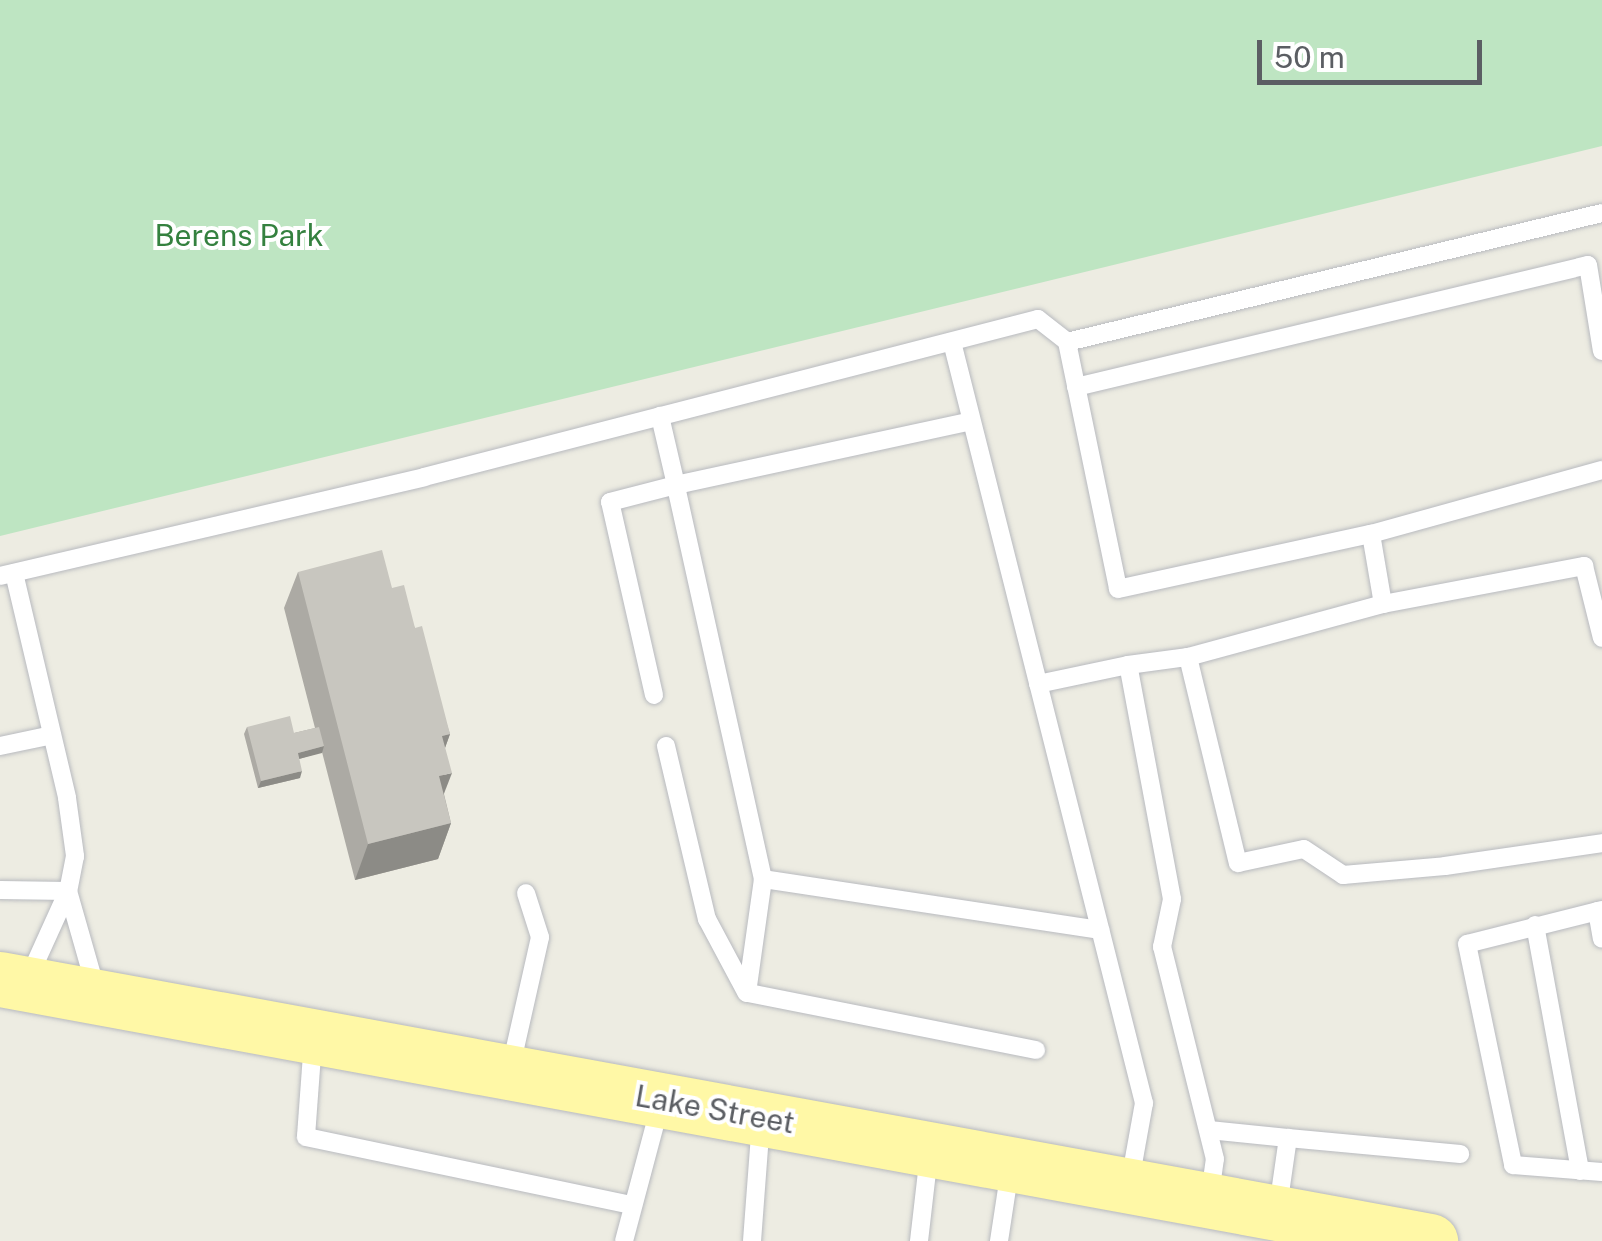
<!DOCTYPE html>
<style>
body{margin:0}
#map{position:relative;width:1602px;height:1241px;overflow:hidden;background:#edece2;font-family:"Public Sans",sans-serif}
div>[style]{position:absolute}
.green>*{inset:0;background:#bee5c2}
.roads{filter:drop-shadow(0 0 2px #b8babf) drop-shadow(0 0 2px #b8babf)}
.service>*{height:18px;margin:-9px;padding:0 9px;transform-origin:9px;border-radius:9px;background:#fff}
.primary>*{height:55px;margin:-27.5px;padding:0 27.5px;transform-origin:27.5px;border-radius:27.5px;background:#fff8a6}
.wall>*{inset:0;background:#acaaa4}
.shaded-wall>*{inset:0;background:#8c8b86}
.building>*{inset:0;background:#c8c6bf}
span{translate:-50% -50%;white-space:nowrap;text-align:center;line-height:1.15;-webkit-text-stroke:8px #fff;paint-order:stroke}
.park-label{font-size:30px;color:#34813f}
.street-label{font-size:30px;color:#5b5e63}
.scale{position:absolute;left:1257px;top:40px;width:225px;height:45px;box-sizing:border-box;border:5px solid #5b5e63;border-top:0;padding-left:12px;font-size:30px;line-height:35px;white-space:nowrap;color:#5b5e63;-webkit-text-stroke:8px #fff;paint-order:stroke}
</style>
<div id="map">
<div class="green">
<div style="clip-path:polygon(0 0,1602px 0,1602px 146px,0 536px)"></div>
</div>
<div class="roads">
<div class="service">
<div style="left:952px;top:342px;width:785px;rotate:75.84deg"></div>
<div style="left:1144px;top:1103px;width:79px;rotate:100.2deg"></div>
<div style="left:1067px;top:342px;width:252px;rotate:78.3deg"></div>
<div style="left:1118px;top:589px;width:259px;rotate:-12.3deg"></div>
<div style="left:1371px;top:534px;width:240px;rotate:-15.5deg"></div>
<div style="left:1076px;top:387px;width:526px;rotate:-13.4deg"></div>
<div style="left:1588px;top:265px;width:87px;rotate:80.8deg"></div>
<div style="left:1371px;top:534px;width:71px;rotate:80.3deg"></div>
<div style="left:14px;top:573px;width:231px;rotate:76.7deg"></div>
<div style="left:67px;top:798px;width:59px;rotate:82.1deg"></div>
<div style="left:75px;top:856px;width:36px;rotate:101deg"></div>
<div style="left:68px;top:891px;width:94px;rotate:114.4deg"></div>
<div style="left:0;top:576px;width:435px;rotate:-13.1deg"></div>
<div style="left:424px;top:477px;width:634px;rotate:-14.43deg"></div>
<div style="left:1038px;top:319px;width:37px;rotate:38deg"></div>
<div style="left:1067px;top:342px;width:550px;rotate:-13.56deg"></div>
<div style="left:1188px;top:657px;width:212px;rotate:76.4deg"></div>
<div style="left:1238px;top:863px;width:67px;rotate:-12deg"></div>
<div style="left:1304px;top:849px;width:47px;rotate:33.7deg"></div>
<div style="left:1343px;top:875px;width:102px;rotate:-5deg"></div>
<div style="left:1445px;top:866px;width:159px;rotate:-8.3deg"></div>
<div style="left:1038px;top:684px;width:92px;rotate:-11.9deg"></div>
<div style="left:654px;top:695px;width:198px;rotate:-102.8deg"></div>
<div style="left:610px;top:502px;width:68px;rotate:-14.4deg"></div>
<div style="left:676px;top:485px;width:71px;rotate:-103.1deg"></div>
<div style="left:0;top:746px;width:53px;rotate:-11.9deg"></div>
<div style="left:666px;top:746px;width:178px;rotate:76.7deg"></div>
<div style="left:707px;top:919px;width:83px;rotate:61.9deg"></div>
<div style="left:763px;top:879px;width:403px;rotate:-102.5deg"></div>
<div style="left:676px;top:485px;width:302px;rotate:-12.2deg"></div>
<div style="left:0;top:890px;width:68px;rotate:0.8deg"></div>
<div style="left:68px;top:891px;width:99px;rotate:74.1deg"></div>
<div style="left:1602px;top:910px;width:139px;rotate:165.9deg"></div>
<div style="left:1467px;top:944px;width:226px;rotate:78.2deg"></div>
<div style="left:1513px;top:1165px;width:89px;rotate:4.5deg"></div>
<div style="left:1597px;top:911px;width:28px;rotate:80deg"></div>
<div style="left:1535px;top:925px;width:250px;rotate:79.6deg"></div>
<div style="left:313px;top:1041px;width:96px;rotate:94.2deg"></div>
<div style="left:306px;top:1137px;width:333px;rotate:11.8deg"></div>
<div style="left:1036px;top:1050px;width:295px;rotate:-168.8deg"></div>
<div style="left:747px;top:993px;width:115px;rotate:-82deg"></div>
<div style="left:763px;top:879px;width:341px;rotate:8.6deg"></div>
<div style="left:511px;top:1066px;width:132px;rotate:-77.3deg"></div>
<div style="left:540px;top:937px;width:46px;rotate:-107.7deg"></div>
<div style="left:1209px;top:1130px;width:79px;rotate:5.8deg"></div>
<div style="left:1210px;top:1194px;width:35px;rotate:-82deg"></div>
<div style="left:1215px;top:1159px;width:219px;rotate:-104deg"></div>
<div style="left:1162px;top:947px;width:49px;rotate:-78.2deg"></div>
<div style="left:1172px;top:899px;width:238px;rotate:-100.6deg"></div>
<div style="left:1128px;top:665px;width:61px;rotate:-7.6deg"></div>
<div style="left:1188px;top:657px;width:202px;rotate:-15.2deg"></div>
<div style="left:1383px;top:604px;width:205px;rotate:-10.7deg"></div>
<div style="left:1584px;top:566px;width:74px;rotate:76deg"></div>
<div style="left:1278px;top:1207px;width:70px;rotate:-81.8deg"></div>
<div style="left:1288px;top:1138px;width:173px;rotate:5.3deg"></div>
<div style="left:624px;top:1241px;width:140px;rotate:-75.1deg"></div>
<div style="left:752px;top:1241px;width:119px;rotate:-85.7deg"></div>
<div style="left:919px;top:1241px;width:88px;rotate:-83.4deg"></div>
<div style="left:999px;top:1241px;width:73px;rotate:-81.3deg"></div>
</div>
<div class="primary">
<div style="left:0;top:979px;width:1454px;rotate:10.38deg"></div>
</div>
</div>
<div class="wall">
<div style="clip-path:polygon(298px 572px,392px 588px,415px 628px,450px 734px,445px 748px,444px 794px,451px 823px,438px 859px,355px 880px,322px 752px,299px 759px,300px 778px,258px 788px,244px 734px,247px 727px,294px 733px,315px 728px,284px 608px)"></div>
</div>
<div class="shaded-wall">
<div style="clip-path:polygon(450px 734px,437px 770px,442px 736px)"></div>
<div style="clip-path:polygon(324px 746px,322px 753px,295px 760px,298px 753px)"></div>
<div style="clip-path:polygon(302px 771px,300px 778px,258px 788px,261px 781px)"></div>
<div style="clip-path:polygon(452px 773px,438px 809px,439px 776px)"></div>
<div style="clip-path:polygon(451px 823px,438px 859px,355px 880px,368px 844px)"></div>
</div>
<div class="building">
<div style="clip-path:polygon(382px 550px,392px 588px,404px 585px,415px 628px,422px 626px,450px 734px,442px 736px,452px 773px,439px 776px,451px 823px,368px 844px,298px 572px)"></div>
<div style="clip-path:polygon(290px 716px,294px 733px,319px 727px,324px 746px,298px 753px,302px 771px,261px 781px,247px 727px)"></div>
</div>
<div class="park-label">
<span style="left:239px;top:235px">Berens Park</span>
</div>
<div class="street-label">
<span style="left:715px;top:1109px;rotate:10deg">Lake Street</span>
</div>
<div class="scale">50 m</div>
</div>
